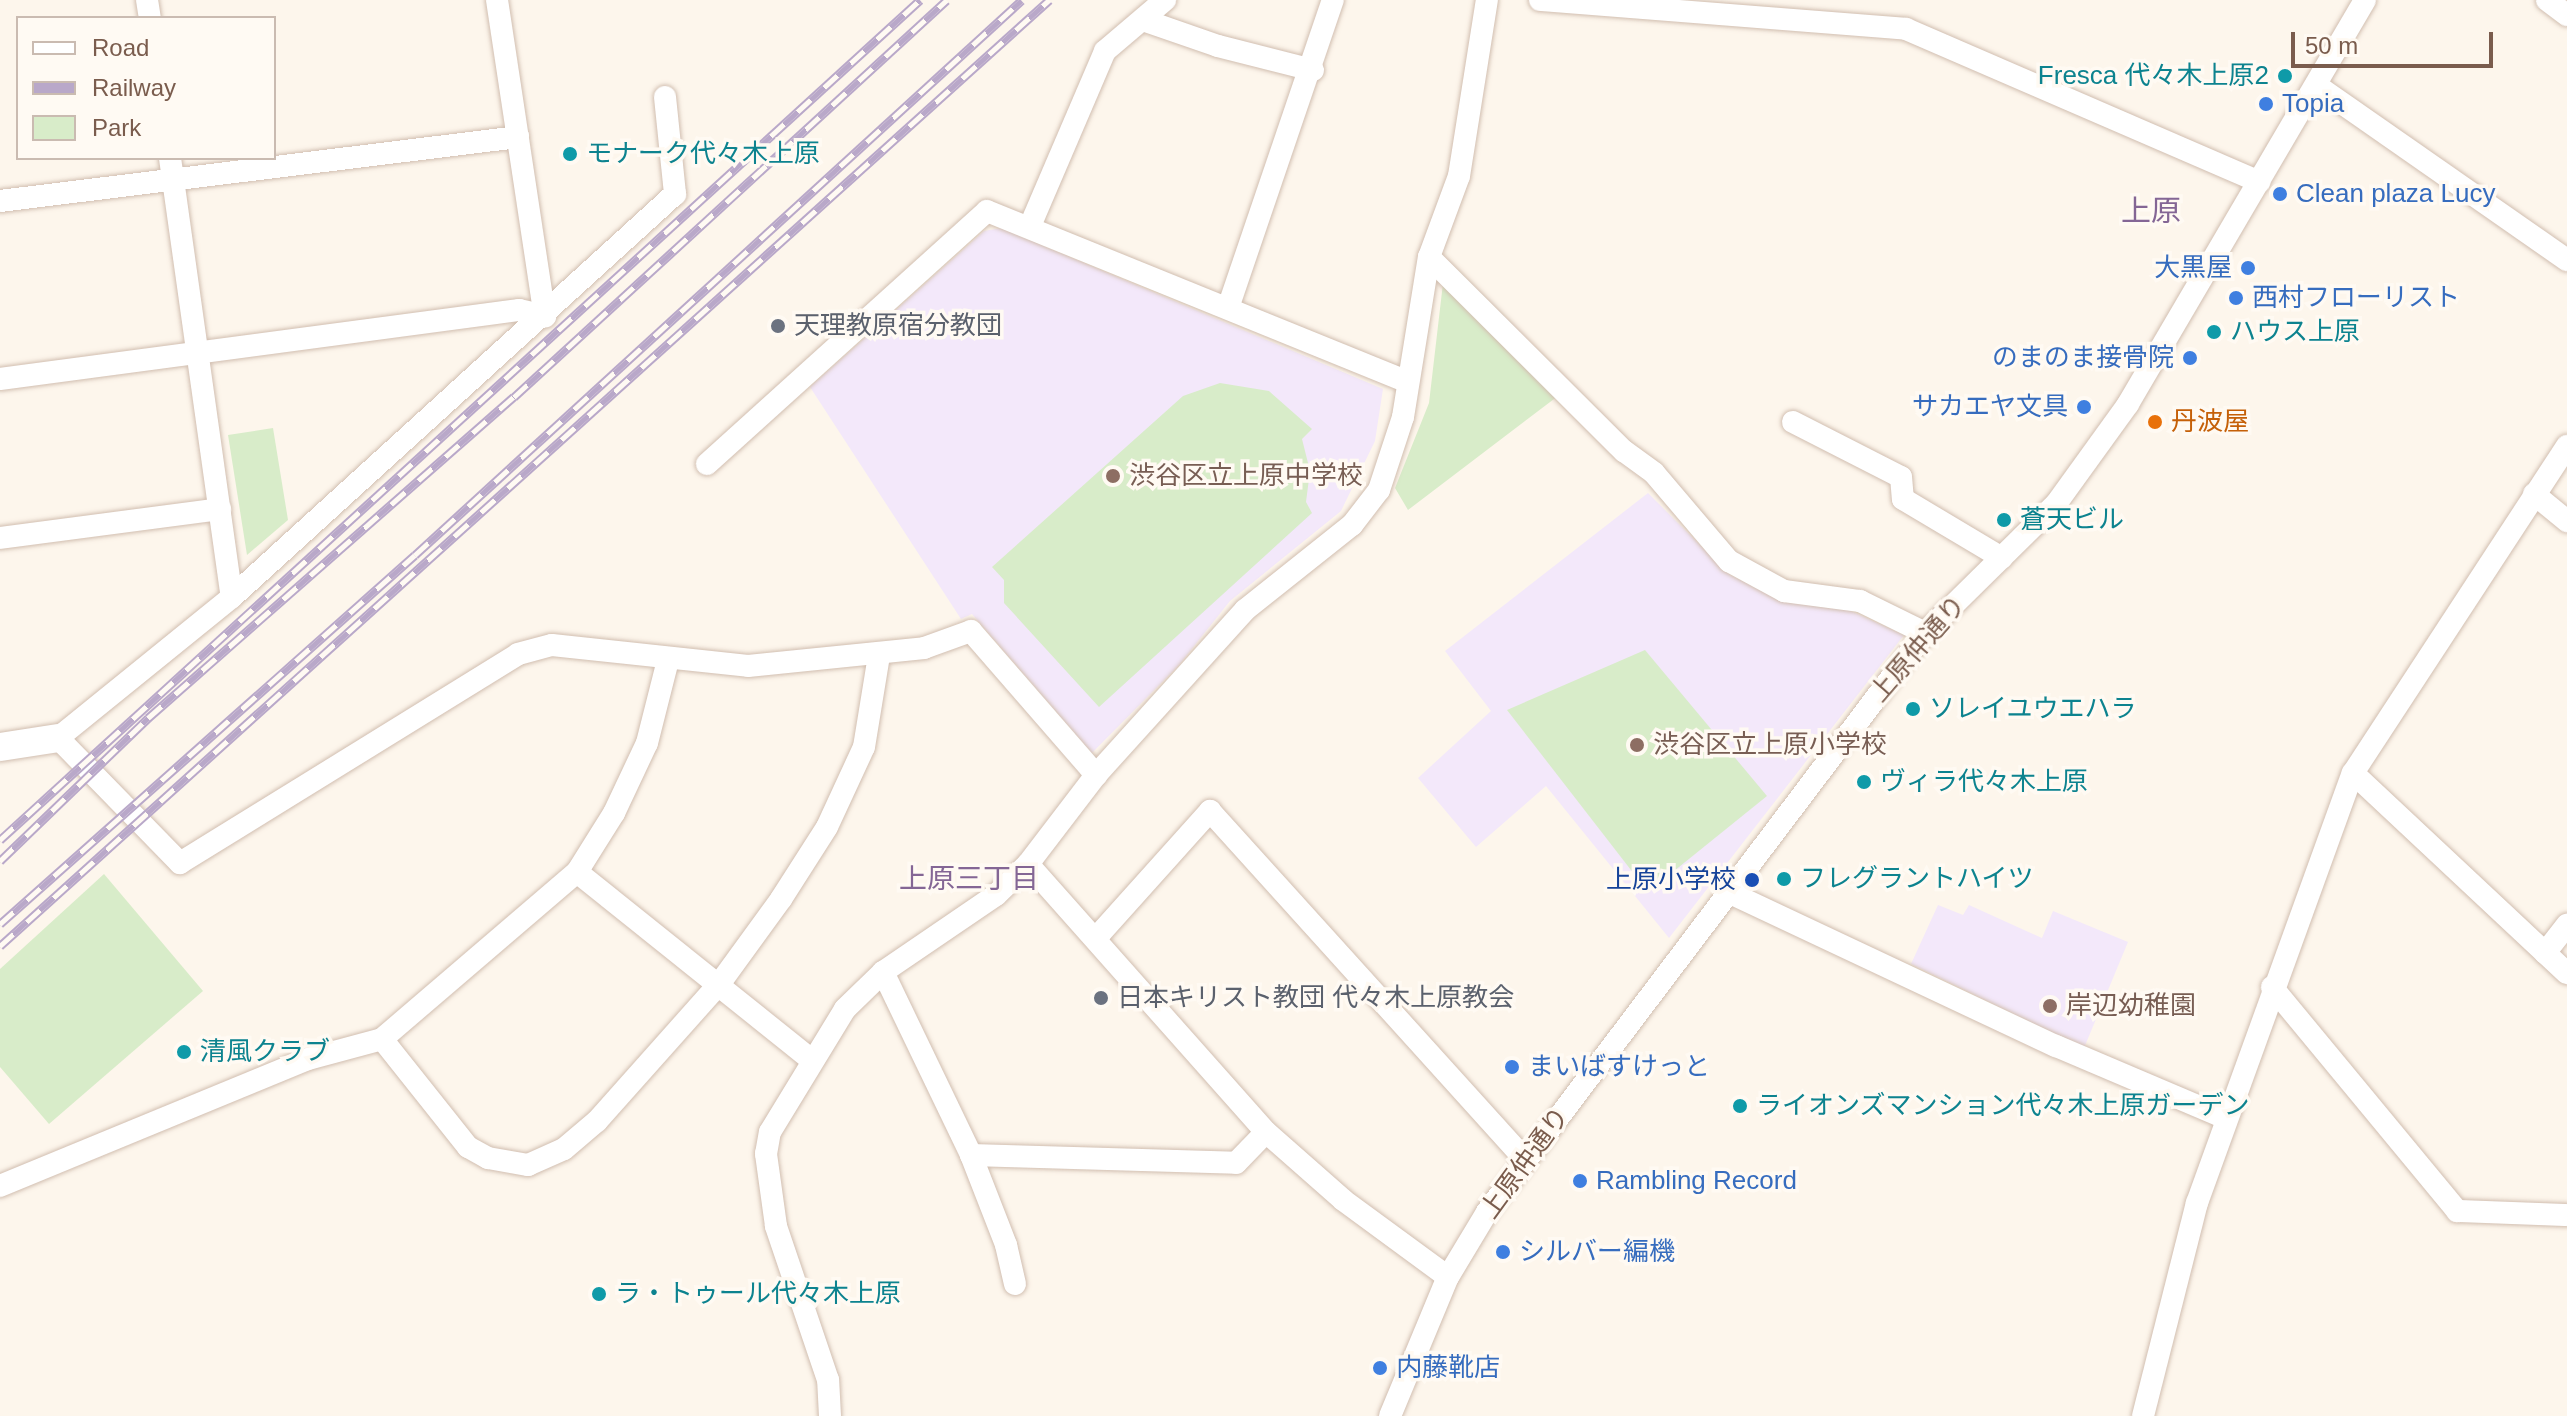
<!DOCTYPE html>
<meta charset="utf-8">
<style>
body{margin:0}
#map{position:relative;width:2567px;height:1416px;overflow:hidden;background:#fdf6ec;font-family:Arial,"Noto Sans JP",sans-serif}
div>[style]{position:absolute}
.education>*{inset:0;background:#f3e8fa}
.green>*{inset:0;background:#d8ecc9}
.roads{filter:drop-shadow(0 0 2px #d1beb0) drop-shadow(0 0 2px #d1beb0)}
.minor>*{height:22px;margin:-11px;padding:0 11px;transform-origin:11px;border-radius:11px;background:#fff}
.tertiary>*{height:28px;margin:-14px;padding:0 14px;transform-origin:14px;border-radius:14px;background:#fff}
.rail>*{height:9px;margin-top:-4.5px;transform-origin:0;background:repeating-linear-gradient(90deg,#fffaf3 0 18px,#b9a8c9 0 36px);box-sizing:border-box;border-block:2px solid #b9a8c9}
.dots>*{width:22px;height:22px;translate:-50% -50%;box-sizing:border-box;border:4px solid #fffaf3;border-radius:50%}
span{translate:-50% -50%;white-space:nowrap;text-align:center;line-height:1.15;-webkit-text-stroke:7px #fffaf3;paint-order:stroke}
.culture-label{font-size:26px;color:#0d838f}
.right{translate:-100% -50%;text-align:right}
.left{translate:0 -50%;text-align:left}
.shop-label{font-size:26px;color:#366cbe}
.worship-label{font-size:26px;color:#5b616d}
.food-label{font-size:26px;color:#c56008}
.education-label{font-size:26px;color:#785e54}
.street-label{font-size:26px;color:#7a5c4d}
.transit-label{font-size:26px;color:#164399}
.neighbourhood-label{font-size:28px;color:#846695}
.quarter-label{font-size:30px;color:#846695}
.legend{position:absolute;left:16px;top:16px;width:260px;height:144px;box-sizing:border-box;background:#fffaf3;border:2px solid #cabbb1;margin:0;padding:10px 14px;list-style:none;font-size:24px;color:#7a5c4d}
.legend li{display:flex;align-items:center;gap:16px;height:40px}
.legend b{width:40px;border:2px solid #cabbb1}
.scale{position:absolute;left:2291px;top:32px;width:202px;height:36px;box-sizing:border-box;border:4px solid #7a5c4d;border-top:0;padding-left:10px;font-size:24px;line-height:28px;white-space:nowrap;color:#7a5c4d;-webkit-text-stroke:6px #fffaf3;paint-order:stroke}
</style>
<div id="map">
<div class="education">
<div style="clip-path:polygon(1001px 228px,1383px 389px,1375px 441px,1341px 511px,1230px 601px,1179px 665px,1092px 753px,972px 614px,961px 619px,810px 387px,984px 231px)"></div>
<div style="clip-path:polygon(1648px 493px,1730px 575px,1783px 601px,1844px 608px,1904px 635px,1669px 938px,1546px 786px,1476px 847px,1418px 778px,1491px 711px,1445px 651px)"></div>
<div style="clip-path:polygon(1938px 905px,1963px 915px,1969px 905px,2042px 938px,2053px 911px,2128px 942px,2084px 1048px,1911px 964px)"></div>
</div>
<div class="green">
<div style="clip-path:polygon(1443px 283px,1558px 396px,1408px 510px,1395px 488px,1429px 403px)"></div>
<div style="clip-path:polygon(1220px 383px,1269px 391px,1312px 429px,1302px 439px,1310px 471px,1306px 502px,1312px 513px,1099px 707px,1004px 603px,1004px 580px,992px 567px,1183px 396px)"></div>
<div style="clip-path:polygon(273px 428px,288px 520px,247px 555px,228px 435px)"></div>
<div style="clip-path:polygon(1645px 650px,1767px 796px,1648px 892px,1507px 710px)"></div>
<div style="clip-path:polygon(104px 874px,203px 991px,49px 1124px,0 1067px,0 969px)"></div>
</div>
<div class="roads">
<div class="minor">
<div style="left:147px;top:0;width:18px;rotate:81deg"></div>
<div style="left:497px;top:0;width:320px;rotate:81.4deg"></div>
<div style="left:1540px;top:0;width:367px;rotate:4.5deg"></div>
<div style="left:1906px;top:29px;width:385px;rotate:23.4deg"></div>
<div style="left:2547px;top:0;width:25px;rotate:37deg"></div>
<div style="left:1143px;top:20px;width:79px;rotate:19.1deg"></div>
<div style="left:1218px;top:46px;width:98px;rotate:14.2deg"></div>
<div style="left:2316px;top:85px;width:306px;rotate:34.9deg"></div>
<div style="left:665px;top:97px;width:98px;rotate:84.1deg"></div>
<div style="left:675px;top:194px;width:599px;rotate:137.71deg"></div>
<div style="left:232px;top:597px;width:224px;rotate:141deg"></div>
<div style="left:58px;top:738px;width:175px;rotate:45.7deg"></div>
<div style="left:180px;top:863px;width:397px;rotate:-31.7deg"></div>
<div style="left:518px;top:654px;width:35px;rotate:-15deg"></div>
<div style="left:552px;top:645px;width:197px;rotate:6.1deg"></div>
<div style="left:748px;top:666px;width:177px;rotate:-5.8deg"></div>
<div style="left:924px;top:648px;width:50px;rotate:-19.9deg"></div>
<div style="left:971px;top:631px;width:191px;rotate:49deg"></div>
<div style="left:170px;top:158px;width:443px;rotate:82deg"></div>
<div style="left:0;top:201px;width:522px;rotate:-7.04deg"></div>
<div style="left:1030px;top:226px;width:190px;rotate:-66.8deg"></div>
<div style="left:1105px;top:51px;width:79px;rotate:-40.4deg"></div>
<div style="left:1429px;top:257px;width:275px;rotate:44.9deg"></div>
<div style="left:1624px;top:451px;width:37px;rotate:36deg"></div>
<div style="left:1654px;top:473px;width:116px;rotate:49.6deg"></div>
<div style="left:1729px;top:561px;width:63px;rotate:28.6deg"></div>
<div style="left:1784px;top:591px;width:77px;rotate:7.5deg"></div>
<div style="left:1860px;top:601px;width:72px;rotate:26.2deg"></div>
<div style="left:1229px;top:305px;width:322px;rotate:-71.2deg"></div>
<div style="left:0;top:379px;width:524px;rotate:-7.57deg"></div>
<div style="left:519px;top:310px;width:27px;rotate:13deg"></div>
<div style="left:1793px;top:422px;width:121px;rotate:27deg"></div>
<div style="left:1901px;top:477px;width:22px;rotate:85deg"></div>
<div style="left:1903px;top:499px;width:115px;rotate:30.8deg"></div>
<div style="left:707px;top:464px;width:377px;rotate:-42.1deg"></div>
<div style="left:987px;top:211px;width:454px;rotate:22.1deg"></div>
<div style="left:2534px;top:494px;width:43px;rotate:39.3deg"></div>
<div style="left:0;top:538px;width:222px;rotate:-7.5deg"></div>
<div style="left:2353px;top:773px;width:293px;rotate:43.1deg"></div>
<div style="left:1028px;top:864px;width:358px;rotate:48.4deg"></div>
<div style="left:1266px;top:1132px;width:103px;rotate:41.4deg"></div>
<div style="left:1343px;top:1200px;width:130px;rotate:36.3deg"></div>
<div style="left:577px;top:872px;width:301px;rotate:38.7deg"></div>
<div style="left:1728px;top:892px;width:362px;rotate:25.2deg"></div>
<div style="left:2056px;top:1046px;width:185px;rotate:23deg"></div>
<div style="left:1096px;top:938px;width:171px;rotate:-48.1deg"></div>
<div style="left:1210px;top:811px;width:469px;rotate:47.9deg"></div>
<div style="left:2545px;top:953px;width:36px;rotate:-52deg"></div>
<div style="left:883px;top:972px;width:203px;rotate:64.3deg"></div>
<div style="left:971px;top:1155px;width:97px;rotate:68.7deg"></div>
<div style="left:1006px;top:1245px;width:40px;rotate:77deg"></div>
<div style="left:2272px;top:987px;width:291px;rotate:50.4deg"></div>
<div style="left:2457px;top:1211px;width:110px;rotate:2.1deg"></div>
<div style="left:382px;top:1039px;width:138px;rotate:51.5deg"></div>
<div style="left:468px;top:1147px;width:23px;rotate:29deg"></div>
<div style="left:488px;top:1158px;width:41px;rotate:9.9deg"></div>
<div style="left:528px;top:1165px;width:39px;rotate:-24deg"></div>
<div style="left:564px;top:1149px;width:43px;rotate:-40.3deg"></div>
<div style="left:597px;top:1121px;width:185px;rotate:-48.3deg"></div>
<div style="left:720px;top:983px;width:104px;rotate:-54deg"></div>
<div style="left:781px;top:899px;width:85px;rotate:-57.4deg"></div>
<div style="left:827px;top:827px;width:88px;rotate:-65.2deg"></div>
<div style="left:864px;top:747px;width:93px;rotate:-80.7deg"></div>
<div style="left:971px;top:1155px;width:265px;rotate:1.7deg"></div>
<div style="left:1236px;top:1163px;width:43px;rotate:-45.9deg"></div>
<div style="left:0;top:1186px;width:333px;rotate:-22.4deg"></div>
<div style="left:308px;top:1059px;width:77px;rotate:-15.1deg"></div>
<div style="left:382px;top:1039px;width:257px;rotate:-40.6deg"></div>
<div style="left:577px;top:872px;width:70px;rotate:-57.9deg"></div>
<div style="left:614px;top:813px;width:77px;rotate:-64.8deg"></div>
<div style="left:647px;top:743px;width:86px;rotate:-75.8deg"></div>
<div style="left:830px;top:1416px;width:36px;rotate:-93deg"></div>
<div style="left:828px;top:1380px;width:163px;rotate:-108.7deg"></div>
<div style="left:776px;top:1226px;width:73px;rotate:-97.9deg"></div>
<div style="left:766px;top:1154px;width:22px;rotate:-80deg"></div>
<div style="left:770px;top:1132px;width:144px;rotate:-58.6deg"></div>
<div style="left:845px;top:1009px;width:53px;rotate:-44.2deg"></div>
<div style="left:883px;top:972px;width:137px;rotate:-34.3deg"></div>
<div style="left:996px;top:895px;width:45px;rotate:-44.1deg"></div>
<div style="left:1028px;top:864px;width:112px;rotate:-52.6deg"></div>
<div style="left:1096px;top:775px;width:222px;rotate:-47.9deg"></div>
<div style="left:1245px;top:610px;width:137px;rotate:-38.5deg"></div>
<div style="left:1352px;top:525px;width:44px;rotate:-52.4deg"></div>
<div style="left:1379px;top:490px;width:77px;rotate:-71.8deg"></div>
<div style="left:1403px;top:417px;width:162px;rotate:-80.8deg"></div>
<div style="left:1429px;top:257px;width:86px;rotate:-69.7deg"></div>
<div style="left:1459px;top:176px;width:178px;rotate:-81deg"></div>
<div style="left:1390px;top:1416px;width:151px;rotate:-67.4deg"></div>
<div style="left:1448px;top:1277px;width:76px;rotate:-59deg"></div>
<div style="left:1487px;top:1212px;width:726px;rotate:-52.89deg"></div>
<div style="left:1925px;top:633px;width:184px;rotate:-44.6deg"></div>
<div style="left:2056px;top:504px;width:123px;rotate:-54.2deg"></div>
<div style="left:2128px;top:404px;width:468px;rotate:-59.6deg"></div>
<div style="left:2143px;top:1416px;width:220px;rotate:-75.8deg"></div>
<div style="left:2197px;top:1203px;width:457px;rotate:-70.1deg"></div>
<div style="left:2353px;top:773px;width:391px;rotate:-56.8deg"></div>
</div>
<div class="tertiary">
<div style="left:0;top:747px;width:59px;rotate:-8.8deg"></div>
</div>
</div>
<div class="rail">
<div style="left:0;top:840px;width:1246px;rotate:-42.4deg"></div>
<div style="left:0;top:861px;width:206px;rotate:-44deg"></div>
<div style="left:148px;top:718px;width:487px;rotate:-41.3deg"></div>
<div style="left:514px;top:397px;width:587px;rotate:-42.52deg"></div>
<div style="left:0;top:924px;width:555px;rotate:-41.64deg"></div>
<div style="left:415px;top:555px;width:822px;rotate:-42.44deg"></div>
<div style="left:0;top:946px;width:1413px;rotate:-42.04deg"></div>
</div>
<div class="dots">
<div style="left:2285px;top:76px;background:#0f9aa8"></div>
<div style="left:2266px;top:104px;background:#3f7fe0"></div>
<div style="left:570px;top:154px;background:#0f9aa8"></div>
<div style="left:2280px;top:194px;background:#3f7fe0"></div>
<div style="left:2248px;top:268px;background:#3f7fe0"></div>
<div style="left:2236px;top:298px;background:#3f7fe0"></div>
<div style="left:778px;top:326px;background:#6b7280"></div>
<div style="left:2214px;top:332px;background:#0f9aa8"></div>
<div style="left:2190px;top:358px;background:#3f7fe0"></div>
<div style="left:2084px;top:407px;background:#3f7fe0"></div>
<div style="left:2155px;top:422px;background:#e8710a"></div>
<div style="left:1113px;top:476px;background:#8d6e63"></div>
<div style="left:2004px;top:520px;background:#0f9aa8"></div>
<div style="left:1913px;top:709px;background:#0f9aa8"></div>
<div style="left:1637px;top:745px;background:#8d6e63"></div>
<div style="left:1864px;top:782px;background:#0f9aa8"></div>
<div style="left:1784px;top:879px;background:#0f9aa8"></div>
<div style="left:1752px;top:880px;background:#1a4fb4"></div>
<div style="left:1101px;top:998px;background:#6b7280"></div>
<div style="left:2050px;top:1006px;background:#8d6e63"></div>
<div style="left:184px;top:1052px;background:#0f9aa8"></div>
<div style="left:1512px;top:1067px;background:#3f7fe0"></div>
<div style="left:1740px;top:1106px;background:#0f9aa8"></div>
<div style="left:1580px;top:1181px;background:#3f7fe0"></div>
<div style="left:1503px;top:1252px;background:#3f7fe0"></div>
<div style="left:599px;top:1294px;background:#0f9aa8"></div>
<div style="left:1380px;top:1368px;background:#3f7fe0"></div>
</div>
<div class="culture-label">
<span class="right" style="left:2269px;top:76px">Fresca 代々木上原2</span>
<span class="left" style="left:586px;top:154px">モナーク代々木上原</span>
<span class="left" style="left:2230px;top:332px">ハウス上原</span>
<span class="left" style="left:2020px;top:520px">蒼天ビル</span>
<span class="left" style="left:1929px;top:709px">ソレイユウエハラ</span>
<span class="left" style="left:1880px;top:782px">ヴィラ代々木上原</span>
<span class="left" style="left:1800px;top:879px">フレグラントハイツ</span>
<span class="left" style="left:200px;top:1052px">清風クラブ</span>
<span class="left" style="left:1756px;top:1106px">ライオンズマンション代々木上原ガーデン</span>
<span class="left" style="left:615px;top:1294px">ラ・トゥール代々木上原</span>
</div>
<div class="shop-label">
<span class="left" style="left:2282px;top:104px">Topia</span>
<span class="left" style="left:2296px;top:194px">Clean plaza Lucy</span>
<span class="right" style="left:2232px;top:268px">大黒屋</span>
<span class="left" style="left:2252px;top:298px">西村フローリスト</span>
<span class="right" style="left:2174px;top:358px">のまのま接骨院</span>
<span class="right" style="left:2068px;top:407px">サカエヤ文具</span>
<span class="left" style="left:1528px;top:1067px">まいばすけっと</span>
<span class="left" style="left:1596px;top:1181px">Rambling Record</span>
<span class="left" style="left:1519px;top:1252px">シルバー編機</span>
<span class="left" style="left:1396px;top:1368px">内藤靴店</span>
</div>
<div class="worship-label">
<span class="left" style="left:794px;top:326px">天理教原宿分教団</span>
<span class="left" style="left:1117px;top:998px">日本キリスト教団 代々木上原教会</span>
</div>
<div class="food-label">
<span class="left" style="left:2171px;top:422px">丹波屋</span>
</div>
<div class="education-label">
<span class="left" style="left:1129px;top:476px">渋谷区立上原中学校</span>
<span class="left" style="left:1653px;top:745px">渋谷区立上原小学校</span>
<span class="left" style="left:2066px;top:1006px">岸辺幼稚園</span>
</div>
<div class="street-label">
<span style="left:1918px;top:649px;rotate:-49deg">上原仲通り</span>
<span style="left:1525px;top:1163px;rotate:-54deg">上原仲通り</span>
</div>
<div class="transit-label">
<span class="right" style="left:1736px;top:880px">上原小学校</span>
</div>
<div class="neighbourhood-label">
<span style="left:969px;top:879px">上原三丁目</span>
</div>
<div class="quarter-label">
<span style="left:2151px;top:211px">上原</span>
</div>
<ul class="legend">
<li><b style="height:10px;background:#fff"></b>Road</li>
<li><b style="height:10px;background:#b9a8c9"></b>Railway</li>
<li><b style="height:22px;background:#d8ecc9"></b>Park</li>
</ul>
<div class="scale">50 m</div>
</div>
